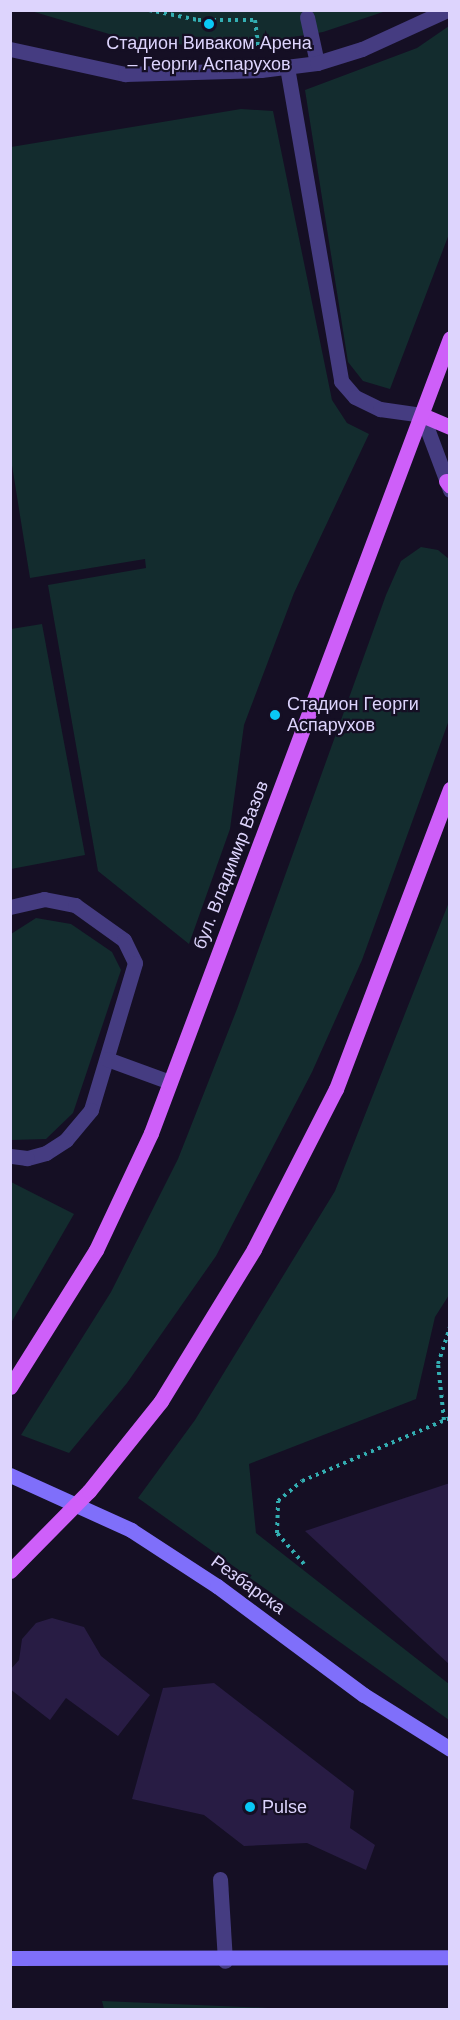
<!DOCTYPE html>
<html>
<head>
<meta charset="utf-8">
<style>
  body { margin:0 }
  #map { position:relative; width:460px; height:2020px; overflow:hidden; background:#150f24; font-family:Helvetica,sans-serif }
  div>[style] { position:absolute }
  .green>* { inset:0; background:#132c2e }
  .building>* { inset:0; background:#281c44 }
  .path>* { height:4px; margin-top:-2px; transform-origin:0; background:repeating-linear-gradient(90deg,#33aeb2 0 3px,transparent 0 7.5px) }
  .lane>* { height:15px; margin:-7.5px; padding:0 7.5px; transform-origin:7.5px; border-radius:7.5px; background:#453c81 }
  .street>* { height:15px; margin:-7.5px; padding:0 7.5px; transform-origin:7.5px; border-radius:7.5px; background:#453c81 }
  .secondary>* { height:15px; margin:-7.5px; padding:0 7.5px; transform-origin:7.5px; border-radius:7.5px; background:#7f6ffa }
  .primary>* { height:15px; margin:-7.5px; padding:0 7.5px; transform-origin:7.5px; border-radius:7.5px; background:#ce5ff9 }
  .primary-bridge>* { height:15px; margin:-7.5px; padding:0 7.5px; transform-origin:7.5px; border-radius:7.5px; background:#ce5ff9 }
  .dots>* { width:16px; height:16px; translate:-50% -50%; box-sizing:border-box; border:3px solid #150f24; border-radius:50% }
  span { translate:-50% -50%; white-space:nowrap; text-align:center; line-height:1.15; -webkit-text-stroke:4.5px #150f24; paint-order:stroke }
  .poi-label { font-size:18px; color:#ddd4fd }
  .left { translate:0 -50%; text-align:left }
  .street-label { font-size:18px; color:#ddd4fd }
  .frame { position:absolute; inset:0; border:12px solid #ddd4fd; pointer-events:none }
</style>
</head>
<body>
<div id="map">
  <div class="green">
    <div style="clip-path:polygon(31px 11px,386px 11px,323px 32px,229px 48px,133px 41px)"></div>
    <div style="clip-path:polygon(449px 26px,449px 234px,390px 389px,363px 381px,348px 362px,305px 90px,417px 48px)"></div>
    <div style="clip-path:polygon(241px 109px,273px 111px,332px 400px,347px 423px,369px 434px,294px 593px,244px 725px,230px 829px,189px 944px,98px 871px,48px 585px,146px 568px,145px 559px,30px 578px,11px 459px,11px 147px)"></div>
    <div style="clip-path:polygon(421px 547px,438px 550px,449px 559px,449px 720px,362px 960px,312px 1072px,216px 1256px,127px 1383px,69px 1453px,21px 1435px,111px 1292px,178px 1159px,237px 1009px,386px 595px,401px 561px)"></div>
    <div style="clip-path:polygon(42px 624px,85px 855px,11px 869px,11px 629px)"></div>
    <div style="clip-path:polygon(449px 902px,449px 1295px,435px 1317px,416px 1399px,249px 1464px,256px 1533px,449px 1684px,449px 1720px,138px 1498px,195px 1420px,335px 1191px)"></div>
    <div style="clip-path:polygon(36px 918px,71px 924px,112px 952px,121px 970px,73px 1113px,46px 1139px,11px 1140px,11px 934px)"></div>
    <div style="clip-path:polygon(11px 1182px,74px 1214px,11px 1323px)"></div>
    <div style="clip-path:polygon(102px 2001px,269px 2008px,270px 2009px,104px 2009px)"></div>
  </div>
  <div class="building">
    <div style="clip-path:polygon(450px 1483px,450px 1665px,305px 1531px)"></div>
    <div style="clip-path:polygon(52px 1618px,84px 1627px,101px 1656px,150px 1695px,118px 1736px,66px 1698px,50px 1720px,10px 1689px,10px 1670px,19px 1660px,22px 1639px,36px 1623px)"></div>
    <div style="clip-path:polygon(214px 1683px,354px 1791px,350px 1828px,375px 1845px,366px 1870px,307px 1843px,244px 1846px,204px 1815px,132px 1799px,163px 1688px)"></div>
  </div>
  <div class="path">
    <div style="left:149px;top:10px;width:50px;rotate:11.5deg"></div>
    <div style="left:198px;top:20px;width:57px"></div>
    <div style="left:255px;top:20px;width:26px;rotate:83deg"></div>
    <div style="left:444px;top:1420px;width:56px;rotate:-96.1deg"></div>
    <div style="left:438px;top:1364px;width:40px;rotate:-72deg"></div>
    <div style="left:304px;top:1564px;width:41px;rotate:-131.1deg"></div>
    <div style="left:277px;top:1533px;width:32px;rotate:-88deg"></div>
    <div style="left:278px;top:1501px;width:31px;rotate:-40deg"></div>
    <div style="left:302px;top:1481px;width:161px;rotate:-23.1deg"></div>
  </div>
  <div class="lane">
    <div style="left:307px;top:17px;width:47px;rotate:77.7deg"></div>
    <div style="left:10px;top:49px;width:118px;rotate:12.3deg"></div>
    <div style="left:125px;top:74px;width:136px;rotate:-1.7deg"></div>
    <div style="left:261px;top:70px;width:56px;rotate:-7.1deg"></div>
    <div style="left:317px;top:63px;width:47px;rotate:-17.3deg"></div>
    <div style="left:362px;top:49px;width:94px;rotate:-24.6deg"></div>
    <div style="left:287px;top:67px;width:319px;rotate:80.2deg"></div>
    <div style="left:341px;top:381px;width:21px;rotate:49deg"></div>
    <div style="left:355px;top:397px;width:28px;rotate:26deg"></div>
    <div style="left:380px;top:409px;width:42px;rotate:8.1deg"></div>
    <div style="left:10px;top:907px;width:35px;rotate:-13deg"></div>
    <div style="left:44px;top:899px;width:32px;rotate:11deg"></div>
    <div style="left:75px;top:905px;width:60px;rotate:35.5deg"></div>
    <div style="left:124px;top:940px;width:25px;rotate:64deg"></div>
    <div style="left:135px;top:963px;width:153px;rotate:106.7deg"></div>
    <div style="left:91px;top:1110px;width:39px;rotate:130deg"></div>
    <div style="left:66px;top:1140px;width:24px;rotate:147deg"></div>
    <div style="left:46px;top:1153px;width:20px;rotate:165deg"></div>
    <div style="left:27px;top:1158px;width:17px;rotate:-173deg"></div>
    <div style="left:107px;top:1059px;width:67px;rotate:20.1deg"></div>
    <div style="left:220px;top:1879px;width:82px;rotate:86.5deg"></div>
  </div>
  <div class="street">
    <div style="left:422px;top:415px;width:80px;rotate:69.5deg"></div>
  </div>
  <div class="secondary">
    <div style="left:10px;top:1475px;width:133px;rotate:24.4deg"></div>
    <div style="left:131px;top:1530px;width:103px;rotate:33.1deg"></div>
    <div style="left:217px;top:1586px;width:183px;rotate:36.6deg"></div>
    <div style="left:364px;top:1695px;width:102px;rotate:32.1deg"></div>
    <div style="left:10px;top:1958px;width:440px;rotate:-0.1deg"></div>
  </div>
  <div class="primary">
    <div style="left:422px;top:415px;width:30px;rotate:23deg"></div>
    <div style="left:446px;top:481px;width:6px;rotate:51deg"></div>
    <div style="left:10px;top:1387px;width:162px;rotate:-57.9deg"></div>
    <div style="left:96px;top:1250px;width:129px;rotate:-64.8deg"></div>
    <div style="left:151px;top:1133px;width:849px;rotate:-69.39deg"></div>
    <div style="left:161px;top:1401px;width:178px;rotate:-58.5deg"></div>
    <div style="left:254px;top:1249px;width:180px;rotate:-62.9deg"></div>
    <div style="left:336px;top:1089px;width:321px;rotate:-69.2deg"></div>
  </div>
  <div class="primary-bridge">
    <div style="left:10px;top:1571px;width:112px;rotate:-45.4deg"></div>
    <div style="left:89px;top:1491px;width:115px;rotate:-51.3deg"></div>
  </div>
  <div class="dots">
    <div style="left:209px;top:24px;background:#09c8f5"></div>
    <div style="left:275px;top:715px;background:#09c8f5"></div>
    <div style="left:250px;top:1807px;background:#09c8f5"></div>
  </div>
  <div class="poi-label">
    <span style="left:209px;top:54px">Стадион Виваком Арена<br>– Георги Аспарухов</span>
    <span class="left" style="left:287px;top:715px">Стадион Георги<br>Аспарухов</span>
    <span class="left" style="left:262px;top:1807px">Pulse</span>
  </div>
  <div class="street-label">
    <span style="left:231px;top:865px;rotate:-69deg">бул. Владимир Вазов</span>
    <span style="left:248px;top:1585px;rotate:36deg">Резбарска</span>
  </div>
  <div class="frame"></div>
</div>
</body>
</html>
